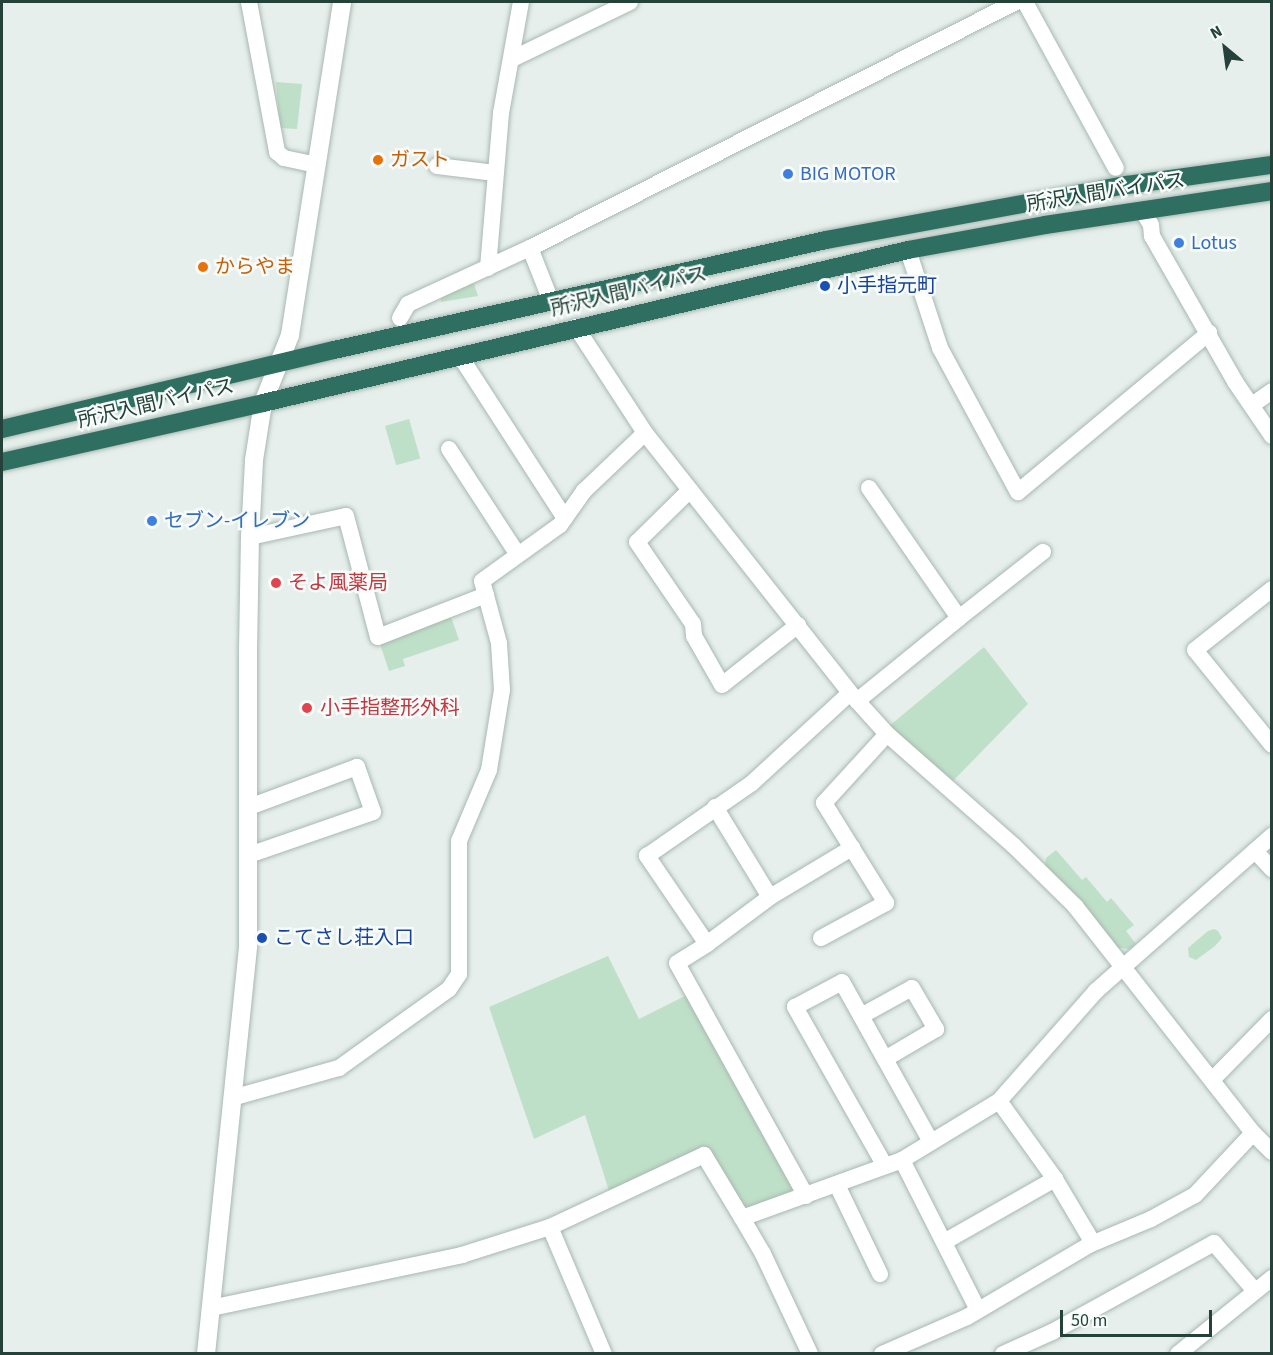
<!DOCTYPE html>
<html>
<head>
<meta charset="utf-8">
<style>
  body { margin:0 }
  #map { position:relative; width:1273px; height:1355px; overflow:hidden; background:#e6efeb; font-family:"Source Sans 3","Noto Sans JP",sans-serif }
  div>[style] { position:absolute }
  .green>* { inset:0; background:#bfe0c8; transform-origin:0 0 }
  .roads { filter:drop-shadow(0 0 2px #a8b8b2) drop-shadow(0 0 2px #a8b8b2) }
  .street>* { height:16px; margin:-8px; padding:0 8px; transform-origin:8px; border-radius:8px; background:#fff }
  .secondary>* { height:18px; margin:-9px; padding:0 9px; transform-origin:9px; border-radius:9px; background:#fff }
  .highway>* { height:18px; margin:-9px; padding:0 9px; transform-origin:9px; border-radius:9px; background:#2f6f62 }
  .dots>* { width:16px; height:16px; translate:-50% -50%; box-sizing:border-box; border:3px solid #f7fbf9; border-radius:50% }
  span { translate:-50% -50%; white-space:nowrap; text-align:center; line-height:1.15; -webkit-text-stroke:5px #f7fbf9; paint-order:stroke }
  .food-label { font-size:20px; color:#c56008 }
  .left { translate:0 -50%; text-align:left }
  .shop-label { font-size:20px; color:#366cbe }
  .street-label { font-size:20px; color:#24423a }
  .transit-label { font-size:20px; color:#164399 }
  .health-label { font-size:20px; color:#be3a42 }
  .frame { position:absolute; inset:0; border:3px solid #24423a; pointer-events:none }
  .north { position:absolute; left:1195px; top:18px; width:60px; height:60px; -webkit-text-stroke:4px #f7fbf9; paint-order:stroke; rotate:331deg; font-size:16px; font-weight:700; line-height:24px; text-align:center; color:#24423a }
  .north::after { content:''; display:block; margin:auto; width:21px; height:27px; background:#24423a; clip-path:polygon(50% 0,100% 100%,50% 72%,0 100%) }
  .scale { position:absolute; left:1060px; top:1310px; width:152px; height:27px; box-sizing:border-box; border:3px solid #24423a; border-top:0; padding-left:8px; font-size:18px; line-height:21px; white-space:nowrap; color:#24423a; -webkit-text-stroke:4px #f7fbf9; paint-order:stroke }
</style>
</head>
<body>
<div id="map">
  <div class="green">
    <div style="clip-path:polygon(276px 82px,302px 84px,297px 129px,280px 128px)"></div>
    <div style="clip-path:polygon(471px 284px,474px 284px,478px 296px,441px 302px,441px 298px)"></div>
    <div style="left:409px;top:419px;width:41px;height:25px;rotate:74deg"></div>
    <div style="clip-path:polygon(449px 611px,459px 640px,403px 659px,405px 666px,389px 671px,377px 635px)"></div>
    <div style="clip-path:polygon(984px 647px,1028px 704px,951px 783px,888px 727px)"></div>
    <div style="clip-path:polygon(1056px 850px,1082px 880px,1086px 877px,1107px 902px,1111px 898px,1134px 925px,1126px 931px,1136px 944px,1130px 949px,1118px 948px,1045px 865px,1046px 858px)"></div>
    <div style="clip-path:polygon(1214px 929px,1218px 931px,1222px 938px,1215px 946px,1196px 960px,1189px 957px,1188px 948px,1208px 931px)"></div>
    <div style="clip-path:polygon(608px 956px,639px 1019px,689px 994px,793px 1184px,791px 1194px,748px 1208px,740px 1204px,706px 1149px,610px 1194px,585px 1115px,534px 1139px,489px 1007px)"></div>
  </div>
  <div class="roads">
    <div class="street">
      <div style="left:249px;top:2px;width:153px;rotate:79.4deg"></div>
      <div style="left:277px;top:152px;width:9px;rotate:41deg"></div>
      <div style="left:284px;top:158px;width:34px;rotate:12deg"></div>
      <div style="left:1025px;top:2px;width:189px;rotate:61.3deg"></div>
      <div style="left:512px;top:59px;width:131px;rotate:-25.8deg"></div>
      <div style="left:437px;top:166px;width:59px;rotate:6.8deg"></div>
      <div style="left:1142px;top:210px;width:17px;rotate:59deg"></div>
      <div style="left:1151px;top:225px;width:11px;rotate:85deg"></div>
      <div style="left:1152px;top:236px;width:169px;rotate:60.3deg"></div>
      <div style="left:1236px;top:383px;width:64px;rotate:55.8deg"></div>
      <div style="left:530px;top:248px;width:57px;rotate:68.4deg"></div>
      <div style="left:908px;top:250px;width:103px;rotate:71.9deg"></div>
      <div style="left:940px;top:348px;width:164px;rotate:61.6deg"></div>
      <div style="left:1018px;top:492px;width:249px;rotate:-39.8deg"></div>
      <div style="left:488px;top:268px;width:156px;rotate:-85.2deg"></div>
      <div style="left:501px;top:113px;width:113px;rotate:-79.8deg"></div>
      <div style="left:400px;top:318px;width:16px;rotate:-60deg"></div>
      <div style="left:408px;top:304px;width:134px;rotate:-24.7deg"></div>
      <div style="left:530px;top:248px;width:545px;rotate:-26.85deg"></div>
      <div style="left:576px;top:327px;width:126px;rotate:56.9deg"></div>
      <div style="left:645px;top:433px;width:331px;rotate:51.7deg"></div>
      <div style="left:850px;top:693px;width:55px;rotate:47.9deg"></div>
      <div style="left:887px;top:734px;width:169px;rotate:41.4deg"></div>
      <div style="left:1014px;top:846px;width:86px;rotate:44.5deg"></div>
      <div style="left:1075px;top:906px;width:288px;rotate:51.9deg"></div>
      <div style="left:1253px;top:1133px;width:27px;rotate:45deg"></div>
      <div style="left:460px;top:356px;width:193px;rotate:57.1deg"></div>
      <div style="left:1252px;top:405px;width:24px;rotate:-35deg"></div>
      <div style="left:449px;top:449px;width:126px;rotate:56.9deg"></div>
      <div style="left:869px;top:488px;width:158px;rotate:55.3deg"></div>
      <div style="left:959px;top:618px;width:107px;rotate:-38.2deg"></div>
      <div style="left:690px;top:490px;width:74px;rotate:135.5deg"></div>
      <div style="left:637px;top:542px;width:99px;rotate:55.7deg"></div>
      <div style="left:693px;top:624px;width:12px;rotate:85deg"></div>
      <div style="left:694px;top:636px;width:56px;rotate:60.3deg"></div>
      <div style="left:722px;top:685px;width:97px;rotate:-38.3deg"></div>
      <div style="left:250px;top:537px;width:98px;rotate:-12.3deg"></div>
      <div style="left:346px;top:516px;width:125px;rotate:75.2deg"></div>
      <div style="left:378px;top:637px;width:116px;rotate:-21.3deg"></div>
      <div style="left:1272px;top:589px;width:98px;rotate:141.6deg"></div>
      <div style="left:1195px;top:650px;width:122px;rotate:51deg"></div>
      <div style="left:857px;top:701px;width:132px;rotate:-39.1deg"></div>
      <div style="left:715px;top:807px;width:105px;rotate:58.6deg"></div>
      <div style="left:1255px;top:851px;width:25px;rotate:47deg"></div>
      <div style="left:249px;top:855px;width:131px;rotate:-19.1deg"></div>
      <div style="left:373px;top:812px;width:48px;rotate:-109.6deg"></div>
      <div style="left:357px;top:767px;width:115px;rotate:159.7deg"></div>
      <div style="left:821px;top:938px;width:74px;rotate:-28.3deg"></div>
      <div style="left:886px;top:903px;width:118px;rotate:-121.8deg"></div>
      <div style="left:824px;top:803px;width:93px;rotate:-47.6deg"></div>
      <div style="left:707px;top:944px;width:79px;rotate:-36.7deg"></div>
      <div style="left:770px;top:897px;width:96px;rotate:-30.9deg"></div>
      <div style="left:861px;top:1016px;width:58px;rotate:-28.8deg"></div>
      <div style="left:912px;top:988px;width:48px;rotate:59.7deg"></div>
      <div style="left:936px;top:1029px;width:59px;rotate:149.5deg"></div>
      <div style="left:1213px;top:1079px;width:84px;rotate:-45.5deg"></div>
      <div style="left:232px;top:1098px;width:111px;rotate:-15.7deg"></div>
      <div style="left:339px;top:1068px;width:135px;rotate:-35.7deg"></div>
      <div style="left:449px;top:989px;width:18px;rotate:-56deg"></div>
      <div style="left:459px;top:974px;width:133px;rotate:-90deg"></div>
      <div style="left:459px;top:841px;width:77px;rotate:-67.1deg"></div>
      <div style="left:489px;top:770px;width:81px;rotate:-80.8deg"></div>
      <div style="left:502px;top:690px;width:47px;rotate:-93.7deg"></div>
      <div style="left:499px;top:643px;width:64px;rotate:-105.3deg"></div>
      <div style="left:482px;top:581px;width:96px;rotate:-35.7deg"></div>
      <div style="left:560px;top:525px;width:42px;rotate:-54.8deg"></div>
      <div style="left:584px;top:491px;width:84px;rotate:-43.6deg"></div>
      <div style="left:999px;top:1101px;width:96px;rotate:54.3deg"></div>
      <div style="left:1055px;top:1179px;width:74px;rotate:59.3deg"></div>
      <div style="left:902px;top:1160px;width:168px;rotate:63.1deg"></div>
      <div style="left:885px;top:1166px;width:183px;rotate:-119.5deg"></div>
      <div style="left:795px;top:1007px;width:53px;rotate:-28deg"></div>
      <div style="left:842px;top:982px;width:183px;rotate:60.9deg"></div>
      <div style="left:837px;top:1185px;width:99px;rotate:64.2deg"></div>
      <div style="left:806px;top:1196px;width:266px;rotate:-119deg"></div>
      <div style="left:677px;top:963px;width:36px;rotate:-32deg"></div>
      <div style="left:707px;top:944px;width:107px;rotate:-124.3deg"></div>
      <div style="left:647px;top:856px;width:128px;rotate:-34.8deg"></div>
      <div style="left:752px;top:783px;width:133px;rotate:-42.6deg"></div>
      <div style="left:742px;top:1218px;width:42px;rotate:59.7deg"></div>
      <div style="left:763px;top:1254px;width:110px;rotate:64.8deg"></div>
      <div style="left:550px;top:1227px;width:138px;rotate:67deg"></div>
      <div style="left:944px;top:1242px;width:128px;rotate:-29.6deg"></div>
      <div style="left:211px;top:1308px;width:257px;rotate:-11.9deg"></div>
      <div style="left:462px;top:1255px;width:92px;rotate:-17.7deg"></div>
      <div style="left:550px;top:1227px;width:170px;rotate:-25.1deg"></div>
      <div style="left:704px;top:1155px;width:74px;rotate:58.9deg"></div>
      <div style="left:742px;top:1218px;width:170px;rotate:-19.9deg"></div>
      <div style="left:902px;top:1160px;width:114px;rotate:-31.3deg"></div>
      <div style="left:999px;top:1101px;width:147px;rotate:-48.6deg"></div>
      <div style="left:1096px;top:991px;width:235px;rotate:-41.4deg"></div>
      <div style="left:882px;top:1354px;width:93px;rotate:-23.5deg"></div>
      <div style="left:967px;top:1317px;width:142px;rotate:-30.5deg"></div>
      <div style="left:1089px;top:1245px;width:67px;rotate:-22.8deg"></div>
      <div style="left:1151px;top:1219px;width:50px;rotate:-28.6deg"></div>
      <div style="left:1195px;top:1195px;width:85px;rotate:-46.9deg"></div>
      <div style="left:1003px;top:1354px;width:54px;rotate:-24.2deg"></div>
      <div style="left:1052px;top:1332px;width:185px;rotate:-28.8deg"></div>
      <div style="left:1214px;top:1243px;width:63px;rotate:49.5deg"></div>
      <div style="left:1178px;top:1354px;width:121px;rotate:-39deg"></div>
    </div>
    <div class="secondary">
      <div style="left:206px;top:1354px;width:411px;rotate:-84.1deg"></div>
      <div style="left:248px;top:945px;width:294px;rotate:-90deg"></div>
      <div style="left:248px;top:651px;width:114px;rotate:-89deg"></div>
      <div style="left:250px;top:537px;width:77px;rotate:-87deg"></div>
      <div style="left:254px;top:460px;width:58px;rotate:-81deg"></div>
      <div style="left:263px;top:403px;width:73px;rotate:-68.3deg"></div>
      <div style="left:290px;top:335px;width:337px;rotate:-81.1deg"></div>
    </div>
    <div class="highway">
      <div style="left:2px;top:429px;width:341px;rotate:-13.4deg"></div>
      <div style="left:334px;top:350px;width:504px;rotate:-12.6deg"></div>
      <div style="left:826px;top:240px;width:306px;rotate:-10.4deg"></div>
      <div style="left:1127px;top:185px;width:146px;rotate:-7.9deg"></div>
      <div style="left:2px;top:462px;width:268px;rotate:-12.7deg"></div>
      <div style="left:263px;top:403px;width:663px;rotate:-13.34deg"></div>
      <div style="left:908px;top:250px;width:139px;rotate:-10.3deg"></div>
      <div style="left:1045px;top:225px;width:230px;rotate:-8.5deg"></div>
    </div>
  </div>
  <div class="dots">
    <div style="left:378px;top:160px;background:#e8710a"></div>
    <div style="left:788px;top:174px;background:#3f7fe0"></div>
    <div style="left:1179px;top:243px;background:#3f7fe0"></div>
    <div style="left:203px;top:267px;background:#e8710a"></div>
    <div style="left:825px;top:286px;background:#1a4fb4"></div>
    <div style="left:152px;top:521px;background:#3f7fe0"></div>
    <div style="left:276px;top:583px;background:#e0444e"></div>
    <div style="left:307px;top:708px;background:#e0444e"></div>
    <div style="left:262px;top:938px;background:#1a4fb4"></div>
  </div>
  <div class="food-label">
    <span class="left" style="left:390px;top:160px">ガスト</span>
    <span class="left" style="left:215px;top:267px">からやま</span>
  </div>
  <div class="shop-label">
    <span class="left" style="left:800px;top:174px">BIG MOTOR</span>
    <span class="left" style="left:1191px;top:243px">Lotus</span>
    <span class="left" style="left:164px;top:521px">セブン-イレブン</span>
  </div>
  <div class="street-label">
    <span style="left:1106px;top:193px;rotate:-9deg">所沢入間バイパス</span>
    <span style="left:629px;top:292px;rotate:-13deg">所沢入間バイパス</span>
    <span style="left:156px;top:404px;rotate:-13deg">所沢入間バイパス</span>
  </div>
  <div class="transit-label">
    <span class="left" style="left:837px;top:286px">小手指元町</span>
    <span class="left" style="left:274px;top:938px">こてさし荘入口</span>
  </div>
  <div class="health-label">
    <span class="left" style="left:288px;top:583px">そよ風薬局</span>
    <span class="left" style="left:320px;top:708px">小手指整形外科</span>
  </div>
  <div class="frame"></div>
  <div class="north">N</div>
  <div class="scale">50 m</div>
</div>
</body>
</html>
